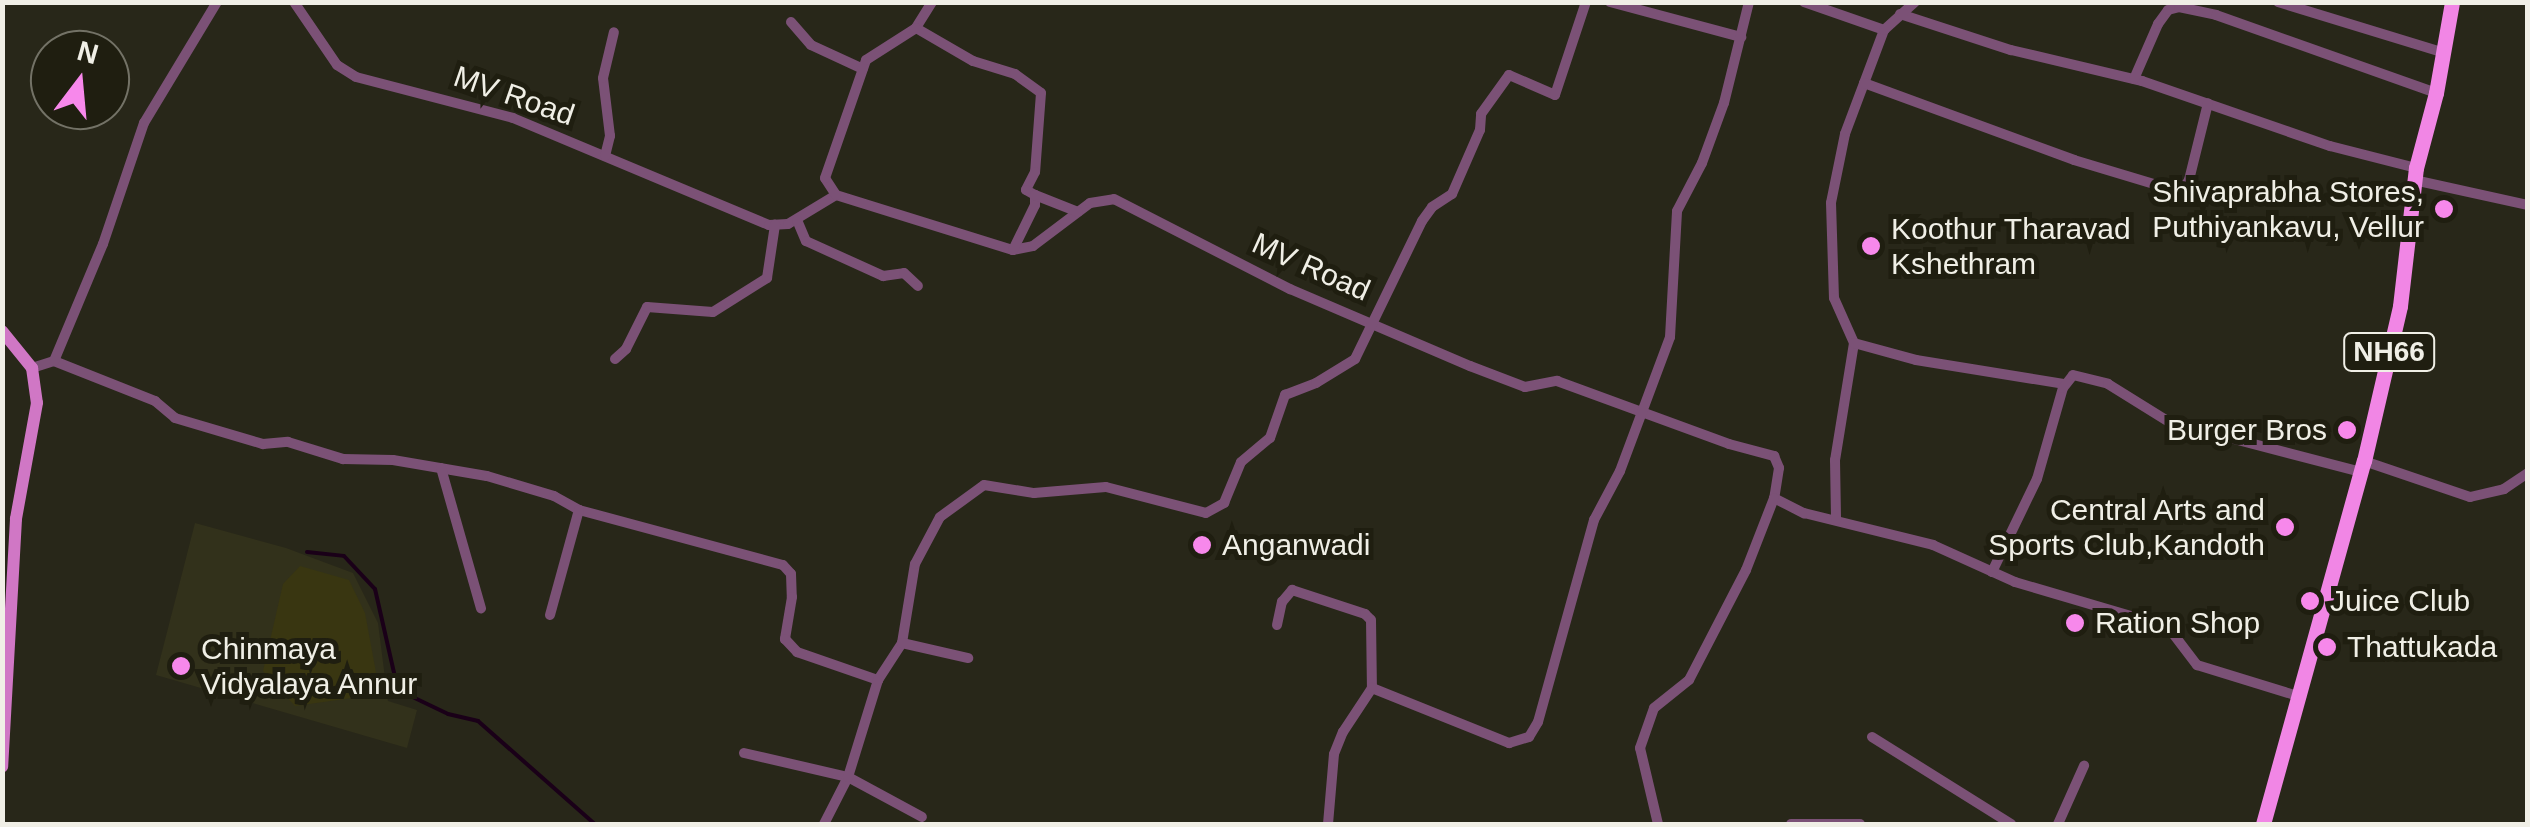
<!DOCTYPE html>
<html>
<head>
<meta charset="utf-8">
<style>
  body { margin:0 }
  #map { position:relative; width:2530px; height:827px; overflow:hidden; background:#282719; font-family:Helvetica,sans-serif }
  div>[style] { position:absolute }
  .built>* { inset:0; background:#32311b }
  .green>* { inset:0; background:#393611 }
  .stream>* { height:4px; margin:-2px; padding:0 2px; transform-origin:2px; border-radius:2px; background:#1a0018 }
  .minor>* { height:10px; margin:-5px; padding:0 5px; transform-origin:5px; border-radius:5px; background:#7b5176 }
  .major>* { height:12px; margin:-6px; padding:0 6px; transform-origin:6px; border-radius:6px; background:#d077c5 }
  .highway>* { height:15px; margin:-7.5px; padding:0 7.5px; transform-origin:7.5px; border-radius:7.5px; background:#f186e5 }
  .dots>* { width:28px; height:28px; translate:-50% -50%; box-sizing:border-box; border:5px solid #1f1e10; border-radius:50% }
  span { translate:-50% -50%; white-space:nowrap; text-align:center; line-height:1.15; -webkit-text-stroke:10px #1f1e10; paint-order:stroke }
  .shield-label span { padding:2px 8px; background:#1f1e10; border:2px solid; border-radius:8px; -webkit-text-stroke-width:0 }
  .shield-label { font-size:28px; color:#f0efe6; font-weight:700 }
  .street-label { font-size:30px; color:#f0efe6 }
  .poi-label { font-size:30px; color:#f0efe6 }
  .right { translate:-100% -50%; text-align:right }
  .left { translate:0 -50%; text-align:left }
  .frame { position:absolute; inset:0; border:5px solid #f0efe6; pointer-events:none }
  .north { position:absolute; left:30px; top:30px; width:100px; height:100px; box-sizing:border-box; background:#1f1e10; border:2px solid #737266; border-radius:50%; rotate:16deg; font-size:28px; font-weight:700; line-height:40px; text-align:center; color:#f0efe6 }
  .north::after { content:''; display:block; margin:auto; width:35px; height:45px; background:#f788eb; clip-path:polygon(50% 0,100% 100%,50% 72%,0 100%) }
</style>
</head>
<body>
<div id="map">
  <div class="built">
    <div style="clip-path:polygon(195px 523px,286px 548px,353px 573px,378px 623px,388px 701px,417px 710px,407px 748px,156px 675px)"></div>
  </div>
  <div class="green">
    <div style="clip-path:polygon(300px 566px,349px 580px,365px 613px,380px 694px,295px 706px,263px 671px,283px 584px)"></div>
  </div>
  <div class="stream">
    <div style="left:307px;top:552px;width:37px;rotate:6deg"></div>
    <div style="left:344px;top:556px;width:45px;rotate:46.8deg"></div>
    <div style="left:375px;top:589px;width:104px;rotate:77.2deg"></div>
    <div style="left:398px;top:690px;width:55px;rotate:25.6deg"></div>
    <div style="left:448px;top:714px;width:31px;rotate:13deg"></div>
    <div style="left:478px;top:721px;width:156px;rotate:41.4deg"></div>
  </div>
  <div class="minor">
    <div style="left:294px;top:2px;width:76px;rotate:55.7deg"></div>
    <div style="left:337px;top:65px;width:22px;rotate:32deg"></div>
    <div style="left:356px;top:77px;width:162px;rotate:14.6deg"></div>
    <div style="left:513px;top:118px;width:277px;rotate:22.7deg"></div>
    <div style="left:769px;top:225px;width:19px;rotate:-3deg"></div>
    <div style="left:788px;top:224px;width:56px;rotate:-31.1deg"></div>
    <div style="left:836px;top:195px;width:185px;rotate:17.3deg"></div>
    <div style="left:1013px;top:250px;width:20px;rotate:-11deg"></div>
    <div style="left:1033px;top:246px;width:71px;rotate:-37deg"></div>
    <div style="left:1090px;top:203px;width:24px;rotate:-9deg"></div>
    <div style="left:1114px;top:199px;width:198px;rotate:27.1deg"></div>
    <div style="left:1290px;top:289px;width:196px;rotate:23.2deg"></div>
    <div style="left:1470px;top:366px;width:59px;rotate:20.9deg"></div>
    <div style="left:1525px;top:387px;width:33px;rotate:-11deg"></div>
    <div style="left:1557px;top:381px;width:183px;rotate:20.1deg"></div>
    <div style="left:1729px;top:444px;width:47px;rotate:14.9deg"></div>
    <div style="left:1774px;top:456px;width:13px;rotate:67deg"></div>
    <div style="left:1779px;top:468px;width:30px;rotate:99deg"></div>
    <div style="left:1774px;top:498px;width:34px;rotate:27deg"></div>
    <div style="left:1804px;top:513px;width:133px;rotate:13.9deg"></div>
    <div style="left:1933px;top:545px;width:90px;rotate:24.3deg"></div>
    <div style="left:2015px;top:582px;width:159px;rotate:16.4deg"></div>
    <div style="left:2168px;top:627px;width:48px;rotate:52.7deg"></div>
    <div style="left:2197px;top:665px;width:109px;rotate:17.1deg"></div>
    <div style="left:932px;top:2px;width:31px;rotate:122deg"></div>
    <div style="left:916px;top:28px;width:66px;rotate:30.1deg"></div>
    <div style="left:973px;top:61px;width:44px;rotate:17.2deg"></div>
    <div style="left:1015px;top:74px;width:32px;rotate:36deg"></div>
    <div style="left:1041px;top:93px;width:79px;rotate:94.3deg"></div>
    <div style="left:1035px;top:172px;width:20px;rotate:117deg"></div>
    <div style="left:1026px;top:190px;width:10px;rotate:29deg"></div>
    <div style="left:1035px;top:195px;width:10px;rotate:90deg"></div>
    <div style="left:1035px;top:205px;width:50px;rotate:116.1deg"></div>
    <div style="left:1610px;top:2px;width:136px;rotate:15deg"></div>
    <div style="left:1804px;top:2px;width:85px;rotate:19.3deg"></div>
    <div style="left:1884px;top:30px;width:111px;rotate:110.6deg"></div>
    <div style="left:1845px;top:134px;width:70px;rotate:101.5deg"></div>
    <div style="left:1831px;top:203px;width:95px;rotate:88.2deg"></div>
    <div style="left:1834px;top:298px;width:49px;rotate:66deg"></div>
    <div style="left:1854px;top:343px;width:119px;rotate:99.2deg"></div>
    <div style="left:1835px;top:460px;width:60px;rotate:89deg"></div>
    <div style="left:2278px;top:2px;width:171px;rotate:17deg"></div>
    <div style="left:1900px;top:14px;width:117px;rotate:18deg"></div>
    <div style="left:2011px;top:50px;width:135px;rotate:13.3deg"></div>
    <div style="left:2142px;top:81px;width:199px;rotate:19.1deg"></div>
    <div style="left:2330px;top:146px;width:89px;rotate:14.3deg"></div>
    <div style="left:791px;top:22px;width:30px;rotate:49deg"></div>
    <div style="left:811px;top:45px;width:57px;rotate:24.8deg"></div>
    <div style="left:1884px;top:30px;width:42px;rotate:-42.1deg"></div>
    <div style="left:2134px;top:79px;width:60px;rotate:-66.4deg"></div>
    <div style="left:2158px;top:24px;width:17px;rotate:-54deg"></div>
    <div style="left:2168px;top:10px;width:11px;rotate:-15deg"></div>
    <div style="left:2179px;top:7px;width:38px;rotate:12deg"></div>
    <div style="left:2216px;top:15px;width:233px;rotate:19.5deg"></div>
    <div style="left:1864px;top:83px;width:224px;rotate:20.1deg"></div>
    <div style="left:2074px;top:160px;width:112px;rotate:16.7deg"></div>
    <div style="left:2181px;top:192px;width:14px;rotate:-56deg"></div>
    <div style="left:2189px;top:180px;width:79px;rotate:-76.1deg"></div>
    <div style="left:605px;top:156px;width:21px;rotate:-76deg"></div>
    <div style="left:610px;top:136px;width:58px;rotate:-96.9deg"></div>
    <div style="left:603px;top:78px;width:47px;rotate:-76.6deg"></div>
    <div style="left:2414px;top:180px;width:117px;rotate:12.4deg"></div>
    <div style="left:836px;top:195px;width:20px;rotate:-123deg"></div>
    <div style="left:825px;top:178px;width:125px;rotate:-70.8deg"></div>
    <div style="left:866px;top:60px;width:59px;rotate:-32.6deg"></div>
    <div style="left:1035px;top:195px;width:46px;rotate:21.6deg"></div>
    <div style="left:797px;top:220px;width:23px;rotate:67deg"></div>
    <div style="left:806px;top:241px;width:85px;rotate:24.4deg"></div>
    <div style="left:883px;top:276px;width:21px;rotate:-8deg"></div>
    <div style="left:904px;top:273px;width:19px;rotate:43deg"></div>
    <div style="left:1854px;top:343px;width:64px;rotate:15.3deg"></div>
    <div style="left:1916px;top:360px;width:151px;rotate:9.2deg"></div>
    <div style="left:615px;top:359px;width:15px;rotate:-42deg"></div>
    <div style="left:626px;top:349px;width:47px;rotate:-63.4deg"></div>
    <div style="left:647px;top:307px;width:66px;rotate:4.3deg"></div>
    <div style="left:713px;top:312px;width:64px;rotate:-32.2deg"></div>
    <div style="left:767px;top:278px;width:54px;rotate:-81.4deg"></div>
    <div style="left:54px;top:361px;width:109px;rotate:21.6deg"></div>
    <div style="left:155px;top:401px;width:26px;rotate:40deg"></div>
    <div style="left:175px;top:418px;width:92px;rotate:16.5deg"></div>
    <div style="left:263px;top:444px;width:25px;rotate:-5deg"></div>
    <div style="left:288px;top:442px;width:58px;rotate:17.2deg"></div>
    <div style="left:343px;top:459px;width:50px;rotate:1.1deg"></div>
    <div style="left:393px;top:460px;width:95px;rotate:9.7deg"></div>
    <div style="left:487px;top:476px;width:70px;rotate:16.6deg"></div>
    <div style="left:554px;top:496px;width:29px;rotate:29deg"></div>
    <div style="left:579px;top:510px;width:211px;rotate:15.1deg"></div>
    <div style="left:783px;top:565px;width:12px;rotate:48deg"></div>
    <div style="left:791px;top:574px;width:23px;rotate:88deg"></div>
    <div style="left:792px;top:597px;width:43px;rotate:99.5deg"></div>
    <div style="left:785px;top:639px;width:18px;rotate:47deg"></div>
    <div style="left:797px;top:652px;width:86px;rotate:19.1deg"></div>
    <div style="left:878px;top:680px;width:44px;rotate:-57deg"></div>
    <div style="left:902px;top:643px;width:80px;rotate:-80.7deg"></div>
    <div style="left:915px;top:564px;width:53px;rotate:-62deg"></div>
    <div style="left:940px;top:517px;width:54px;rotate:-36deg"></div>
    <div style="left:984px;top:485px;width:51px;rotate:9.1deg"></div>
    <div style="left:1034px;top:493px;width:72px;rotate:-4.8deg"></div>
    <div style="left:1106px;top:487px;width:103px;rotate:14.6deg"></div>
    <div style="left:1206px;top:513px;width:21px;rotate:-29deg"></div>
    <div style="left:1224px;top:503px;width:44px;rotate:-67.5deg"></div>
    <div style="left:1241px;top:462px;width:38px;rotate:-40deg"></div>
    <div style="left:1270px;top:438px;width:46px;rotate:-70.8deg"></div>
    <div style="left:1285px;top:395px;width:33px;rotate:-21deg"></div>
    <div style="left:1316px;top:383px;width:46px;rotate:-31.6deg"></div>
    <div style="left:1355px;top:359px;width:153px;rotate:-64.1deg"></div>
    <div style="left:1422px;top:221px;width:17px;rotate:-54deg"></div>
    <div style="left:1432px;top:207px;width:24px;rotate:-33deg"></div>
    <div style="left:1452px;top:194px;width:70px;rotate:-66.4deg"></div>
    <div style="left:1480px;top:130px;width:16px;rotate:-86deg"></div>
    <div style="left:1481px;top:114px;width:48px;rotate:-54.3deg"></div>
    <div style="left:1509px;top:75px;width:50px;rotate:23.5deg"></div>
    <div style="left:1555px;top:95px;width:98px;rotate:-71.6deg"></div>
    <div style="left:32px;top:368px;width:23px;rotate:-18deg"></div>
    <div style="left:54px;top:361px;width:127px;rotate:-67.3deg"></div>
    <div style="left:103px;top:244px;width:128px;rotate:-71.3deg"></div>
    <div style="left:144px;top:123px;width:141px;rotate:-58.9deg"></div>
    <div style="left:2364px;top:461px;width:112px;rotate:18.8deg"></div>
    <div style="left:2470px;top:497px;width:35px;rotate:-13deg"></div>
    <div style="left:2504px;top:489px;width:29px;rotate:-34deg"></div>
    <div style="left:441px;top:468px;width:146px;rotate:74.1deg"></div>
    <div style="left:1992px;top:572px;width:103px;rotate:-64.2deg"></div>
    <div style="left:2037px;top:479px;width:95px;rotate:-74.1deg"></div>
    <div style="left:2063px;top:388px;width:16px;rotate:-52deg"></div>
    <div style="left:2073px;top:375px;width:36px;rotate:14deg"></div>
    <div style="left:2108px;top:384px;width:72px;rotate:31.9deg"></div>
    <div style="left:2169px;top:422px;width:198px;rotate:14.6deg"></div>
    <div style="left:550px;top:615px;width:109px;rotate:-74.6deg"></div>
    <div style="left:1277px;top:625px;width:24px;rotate:-78deg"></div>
    <div style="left:1282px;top:602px;width:16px;rotate:-50deg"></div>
    <div style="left:1292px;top:590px;width:77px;rotate:18.2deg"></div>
    <div style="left:1365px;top:614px;width:8px;rotate:45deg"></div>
    <div style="left:1371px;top:620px;width:68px;rotate:89.2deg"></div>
    <div style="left:902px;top:643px;width:68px;rotate:12.8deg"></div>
    <div style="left:1872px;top:737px;width:164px;rotate:32deg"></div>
    <div style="left:744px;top:753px;width:107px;rotate:13deg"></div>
    <div style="left:848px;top:777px;width:84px;rotate:28.4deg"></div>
    <div style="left:824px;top:824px;width:53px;rotate:-62.9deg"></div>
    <div style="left:848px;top:777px;width:102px;rotate:-72.8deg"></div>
    <div style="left:1328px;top:824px;width:70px;rotate:-85.1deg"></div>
    <div style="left:1334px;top:754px;width:24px;rotate:-68deg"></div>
    <div style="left:1343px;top:732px;width:53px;rotate:-56.6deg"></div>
    <div style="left:1372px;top:688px;width:148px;rotate:21.9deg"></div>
    <div style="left:1509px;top:743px;width:21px;rotate:-17deg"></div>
    <div style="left:1529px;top:737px;width:17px;rotate:-59deg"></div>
    <div style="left:1538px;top:722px;width:210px;rotate:-74.5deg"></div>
    <div style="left:1594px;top:520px;width:55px;rotate:-62deg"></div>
    <div style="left:1620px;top:471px;width:143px;rotate:-69.5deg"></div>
    <div style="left:1670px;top:337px;width:126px;rotate:-86.8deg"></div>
    <div style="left:1677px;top:211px;width:54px;rotate:-62.5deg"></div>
    <div style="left:1702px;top:163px;width:64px;rotate:-69.9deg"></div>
    <div style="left:1724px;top:103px;width:104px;rotate:-76.1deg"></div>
    <div style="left:1658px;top:824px;width:78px;rotate:-103.3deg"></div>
    <div style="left:1640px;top:748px;width:42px;rotate:-70.7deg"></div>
    <div style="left:1654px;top:708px;width:45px;rotate:-38.7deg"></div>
    <div style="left:1689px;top:680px;width:124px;rotate:-62.6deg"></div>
    <div style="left:1746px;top:570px;width:77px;rotate:-68.7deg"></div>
    <div style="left:1791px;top:824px;width:69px"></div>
    <div style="left:2058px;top:824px;width:64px;rotate:-65.9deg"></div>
  </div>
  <div class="major">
    <div style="left:2px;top:331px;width:48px;rotate:51deg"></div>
    <div style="left:32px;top:368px;width:35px;rotate:82deg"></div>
    <div style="left:37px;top:403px;width:118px;rotate:100.3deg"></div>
    <div style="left:16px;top:519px;width:248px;rotate:93.2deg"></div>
  </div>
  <div class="highway">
    <div style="left:2263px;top:824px;width:377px;rotate:-74.5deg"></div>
    <div style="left:2364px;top:461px;width:159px;rotate:-76.9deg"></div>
    <div style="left:2400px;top:306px;width:139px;rotate:-83.4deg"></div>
    <div style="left:2416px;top:168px;width:78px;rotate:-75.1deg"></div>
    <div style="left:2436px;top:93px;width:92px;rotate:-80deg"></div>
  </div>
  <div class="dots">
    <div style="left:2444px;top:209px;background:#f788eb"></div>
    <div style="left:1871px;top:246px;background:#f788eb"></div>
    <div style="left:2347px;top:430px;background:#f788eb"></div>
    <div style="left:2285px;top:527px;background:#f788eb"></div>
    <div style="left:1202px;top:545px;background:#f788eb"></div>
    <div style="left:2310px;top:601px;background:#f788eb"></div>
    <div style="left:2075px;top:623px;background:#f788eb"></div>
    <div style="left:2327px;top:647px;background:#f788eb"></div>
    <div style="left:181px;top:666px;background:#f788eb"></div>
  </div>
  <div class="shield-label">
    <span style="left:2389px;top:352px">NH66</span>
  </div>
  <div class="street-label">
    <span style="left:514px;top:96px;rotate:19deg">MV Road</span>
    <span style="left:1311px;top:267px;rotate:24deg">MV Road</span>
  </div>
  <div class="poi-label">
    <span class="right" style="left:2424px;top:209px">Shivaprabha Stores,<br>Puthiyankavu, Vellur</span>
    <span class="left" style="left:1891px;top:246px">Koothur Tharavad<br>Kshethram</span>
    <span class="right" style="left:2327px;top:430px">Burger Bros</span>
    <span class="right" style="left:2265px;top:527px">Central Arts and<br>Sports Club,Kandoth</span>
    <span class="left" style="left:1222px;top:545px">Anganwadi</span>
    <span class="left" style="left:2330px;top:601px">Juice Club</span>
    <span class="left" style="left:2095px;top:623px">Ration Shop</span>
    <span class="left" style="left:2347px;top:647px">Thattukada</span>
    <span class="left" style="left:201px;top:666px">Chinmaya<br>Vidyalaya Annur</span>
  </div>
  <div class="frame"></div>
  <div class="north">N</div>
</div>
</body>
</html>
